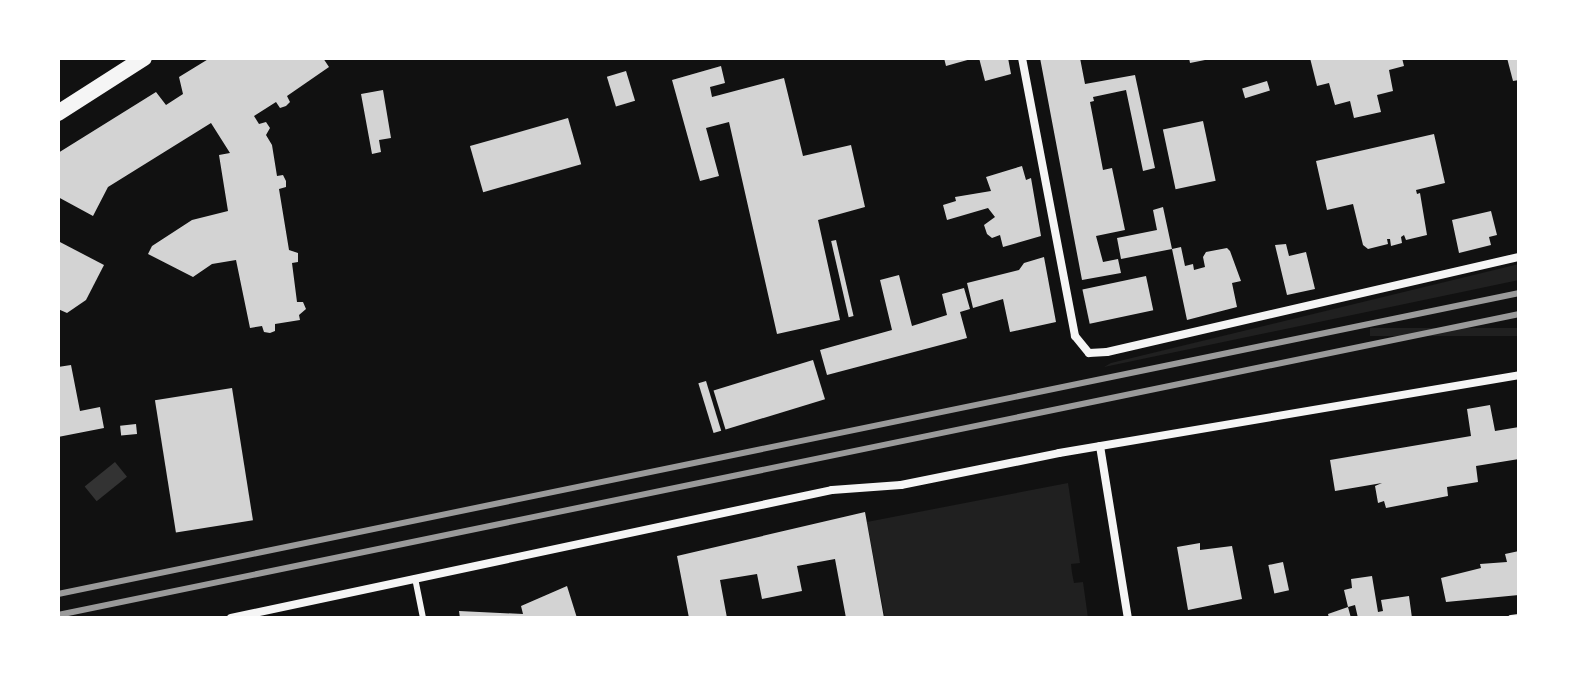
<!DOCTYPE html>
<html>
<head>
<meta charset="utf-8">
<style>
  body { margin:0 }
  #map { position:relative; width:1577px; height:676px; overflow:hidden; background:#111; font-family:"Source Sans 3",sans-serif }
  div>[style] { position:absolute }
  .green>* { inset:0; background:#202020; transform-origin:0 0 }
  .water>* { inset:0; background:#333; transform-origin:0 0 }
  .building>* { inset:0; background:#d3d3d3; transform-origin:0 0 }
  .service>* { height:6px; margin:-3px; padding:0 3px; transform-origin:3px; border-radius:3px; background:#f5f5f5 }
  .minor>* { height:8px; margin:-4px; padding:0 4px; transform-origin:4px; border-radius:4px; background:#f5f5f5 }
  .secondary>* { height:16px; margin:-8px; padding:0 8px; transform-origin:8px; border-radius:8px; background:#f5f5f5 }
  .rail>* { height:6px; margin:-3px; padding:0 3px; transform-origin:3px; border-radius:3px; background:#9a9a9a }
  span { translate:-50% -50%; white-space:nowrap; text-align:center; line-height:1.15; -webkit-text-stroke:6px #fff; paint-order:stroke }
  .frame { position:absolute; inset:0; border:60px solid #fff; pointer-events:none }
</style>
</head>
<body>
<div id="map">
  <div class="green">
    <div style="clip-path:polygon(1519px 264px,1519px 280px,1104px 367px,1111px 363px)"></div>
    <div style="left:1519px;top:328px;width:8px;height:149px;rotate:90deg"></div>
    <div style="clip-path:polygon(1068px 483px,1080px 563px,1071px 564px,1072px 573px,1074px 583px,1083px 582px,1088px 618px,885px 618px,867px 522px)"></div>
  </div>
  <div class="water">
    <div style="left:115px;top:462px;width:19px;height:39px;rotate:51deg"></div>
  </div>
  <div class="building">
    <div style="clip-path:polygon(210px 58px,323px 58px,329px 67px,287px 96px,290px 102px,286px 106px,280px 108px,276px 102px,254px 116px,259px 124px,266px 122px,270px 128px,266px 135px,272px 145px,277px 176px,283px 175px,286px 181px,286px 187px,279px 189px,289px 250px,298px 253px,298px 262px,292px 263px,297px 302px,303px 302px,306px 309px,299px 315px,300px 320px,275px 324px,275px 331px,270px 333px,264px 332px,262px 326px,250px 328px,236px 260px,212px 264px,193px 277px,148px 254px,152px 246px,192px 220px,228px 211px,219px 155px,230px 153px,211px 123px,108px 187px,93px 216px,58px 197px,58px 153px,156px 92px,166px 105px,183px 94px,179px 77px)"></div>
    <div style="clip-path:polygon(944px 58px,971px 58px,971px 59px,946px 66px)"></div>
    <div style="clip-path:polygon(979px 58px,1008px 58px,1011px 74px,985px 81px)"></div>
    <div style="clip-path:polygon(1040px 58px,1080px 58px,1085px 84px,1135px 75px,1155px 168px,1143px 171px,1126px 90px,1093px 97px,1094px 101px,1090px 102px,1103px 170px,1112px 168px,1125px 230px,1096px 236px,1103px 262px,1118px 259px,1121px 273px,1082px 280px)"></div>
    <div style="clip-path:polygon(1189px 58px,1209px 58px,1210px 59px,1190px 63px)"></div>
    <div style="clip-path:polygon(1310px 58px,1402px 58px,1404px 66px,1389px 70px,1393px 91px,1377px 95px,1381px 112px,1354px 118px,1350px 101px,1335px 105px,1329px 83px,1317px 86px)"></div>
    <div style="clip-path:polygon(1507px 58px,1519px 58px,1519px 80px,1513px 81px)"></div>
    <div style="clip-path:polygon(721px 66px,725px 83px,710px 87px,712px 97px,784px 78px,803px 156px,851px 145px,865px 207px,818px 220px,840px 320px,777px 334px,729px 122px,706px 128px,719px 176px,700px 181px,672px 80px)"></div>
    <div style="left:626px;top:71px;width:31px;height:20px;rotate:73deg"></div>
    <div style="left:1267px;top:81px;width:10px;height:26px;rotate:73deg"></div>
    <div style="clip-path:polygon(383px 90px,391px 138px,379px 140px,381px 152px,372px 154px,361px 94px)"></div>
    <div style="left:568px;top:118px;width:48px;height:102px;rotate:74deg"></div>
    <div style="left:1203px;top:121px;width:61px;height:41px;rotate:78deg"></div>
    <div style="clip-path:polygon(1434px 134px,1445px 183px,1416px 190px,1417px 194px,1420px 193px,1427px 235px,1406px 240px,1404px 235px,1401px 237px,1402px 243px,1391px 246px,1390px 239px,1387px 239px,1388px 244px,1368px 249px,1363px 245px,1353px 204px,1327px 210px,1316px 161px)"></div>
    <div style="clip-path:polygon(1022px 166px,1026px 180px,1031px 178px,1041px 236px,1003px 247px,1000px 235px,992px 238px,987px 234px,984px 225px,995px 217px,988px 208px,947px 220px,943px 205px,956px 201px,955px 197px,991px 191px,986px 177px)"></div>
    <div style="clip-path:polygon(1163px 207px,1172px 249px,1121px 259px,1117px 238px,1157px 230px,1153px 210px)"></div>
    <div style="clip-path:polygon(1491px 211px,1497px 235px,1489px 237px,1491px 245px,1459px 253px,1452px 220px)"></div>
    <div style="left:836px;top:240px;width:78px;height:5px;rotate:77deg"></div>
    <div style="clip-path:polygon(58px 241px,104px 265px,86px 300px,67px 313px,58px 309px)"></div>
    <div style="clip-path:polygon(1286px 244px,1289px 256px,1306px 252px,1315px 289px,1287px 295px,1275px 245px)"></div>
    <div style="clip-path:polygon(1181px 247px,1185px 266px,1193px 264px,1194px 270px,1205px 267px,1203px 257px,1206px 252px,1227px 248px,1230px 251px,1241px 281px,1232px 283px,1237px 307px,1187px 320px,1172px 249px)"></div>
    <div style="clip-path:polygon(1044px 257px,1056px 322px,1010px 332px,1003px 299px,973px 308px,967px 283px,1019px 270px,1024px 263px)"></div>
    <div style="clip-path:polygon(899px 275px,912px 326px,947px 315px,942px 294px,964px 288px,970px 309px,960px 312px,967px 338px,827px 375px,820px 350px,892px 330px,880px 280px)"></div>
    <div style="left:1146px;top:276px;width:35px;height:65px;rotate:78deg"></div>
    <div style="left:813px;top:360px;width:41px;height:104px;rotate:73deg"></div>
    <div style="clip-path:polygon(71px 365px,80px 411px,100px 407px,104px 428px,58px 437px,58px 367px)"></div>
    <div style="left:706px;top:381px;width:52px;height:8px;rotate:73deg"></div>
    <div style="left:232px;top:388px;width:134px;height:78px;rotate:81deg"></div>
    <div style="clip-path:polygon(1490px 405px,1495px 431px,1519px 427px,1519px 459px,1476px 466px,1478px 482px,1447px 487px,1448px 496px,1386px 508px,1384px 501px,1378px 503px,1375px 486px,1382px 483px,1335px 491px,1330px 460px,1471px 436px,1467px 409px)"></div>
    <div style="left:136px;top:424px;width:10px;height:16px;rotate:84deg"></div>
    <div style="clip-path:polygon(865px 512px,884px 618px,846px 618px,835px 559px,797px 566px,802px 591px,762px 599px,757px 574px,720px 580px,727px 618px,689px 618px,677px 556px)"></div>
    <div style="clip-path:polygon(1200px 543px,1200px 550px,1232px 546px,1242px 599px,1188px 610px,1177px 547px)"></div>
    <div style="clip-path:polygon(1519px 551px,1519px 595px,1446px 602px,1441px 578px,1481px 568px,1480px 564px,1507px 562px,1505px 554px)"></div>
    <div style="left:1283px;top:562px;width:29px;height:15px;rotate:78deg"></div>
    <div style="clip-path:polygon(1372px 576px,1378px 612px,1383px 611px,1381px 600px,1409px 596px,1412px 618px,1358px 618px,1355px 605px,1348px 607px,1351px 618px,1329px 618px,1328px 614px,1348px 607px,1344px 590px,1352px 588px,1351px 579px)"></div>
    <div style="clip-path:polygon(567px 586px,577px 618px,460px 618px,459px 611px,523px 614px,521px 606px)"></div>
  </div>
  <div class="service">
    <div style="left:415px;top:578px;width:41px;rotate:78.7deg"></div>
    <div style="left:1511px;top:618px;width:8px;rotate:-7deg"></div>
  </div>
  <div class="minor">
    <div style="left:1022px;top:58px;width:283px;rotate:79.2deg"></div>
    <div style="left:1075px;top:336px;width:22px;rotate:51deg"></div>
    <div style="left:1089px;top:353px;width:18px;rotate:-3deg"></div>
    <div style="left:1107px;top:352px;width:423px;rotate:-13deg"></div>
    <div style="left:1100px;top:446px;width:174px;rotate:80.8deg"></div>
    <div style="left:231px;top:618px;width:614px;rotate:-12.02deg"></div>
    <div style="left:832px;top:490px;width:69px;rotate:-4.1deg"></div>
    <div style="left:901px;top:485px;width:161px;rotate:-11.4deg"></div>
    <div style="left:1059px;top:453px;width:467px;rotate:-9.6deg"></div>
  </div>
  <div class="secondary">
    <div style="left:58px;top:113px;width:102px;rotate:-32.6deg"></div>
  </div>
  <div class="rail">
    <div style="left:58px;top:594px;width:1492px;rotate:-11.64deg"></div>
    <div style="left:58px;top:615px;width:1492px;rotate:-11.64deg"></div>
  </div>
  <div class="frame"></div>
</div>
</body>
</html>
